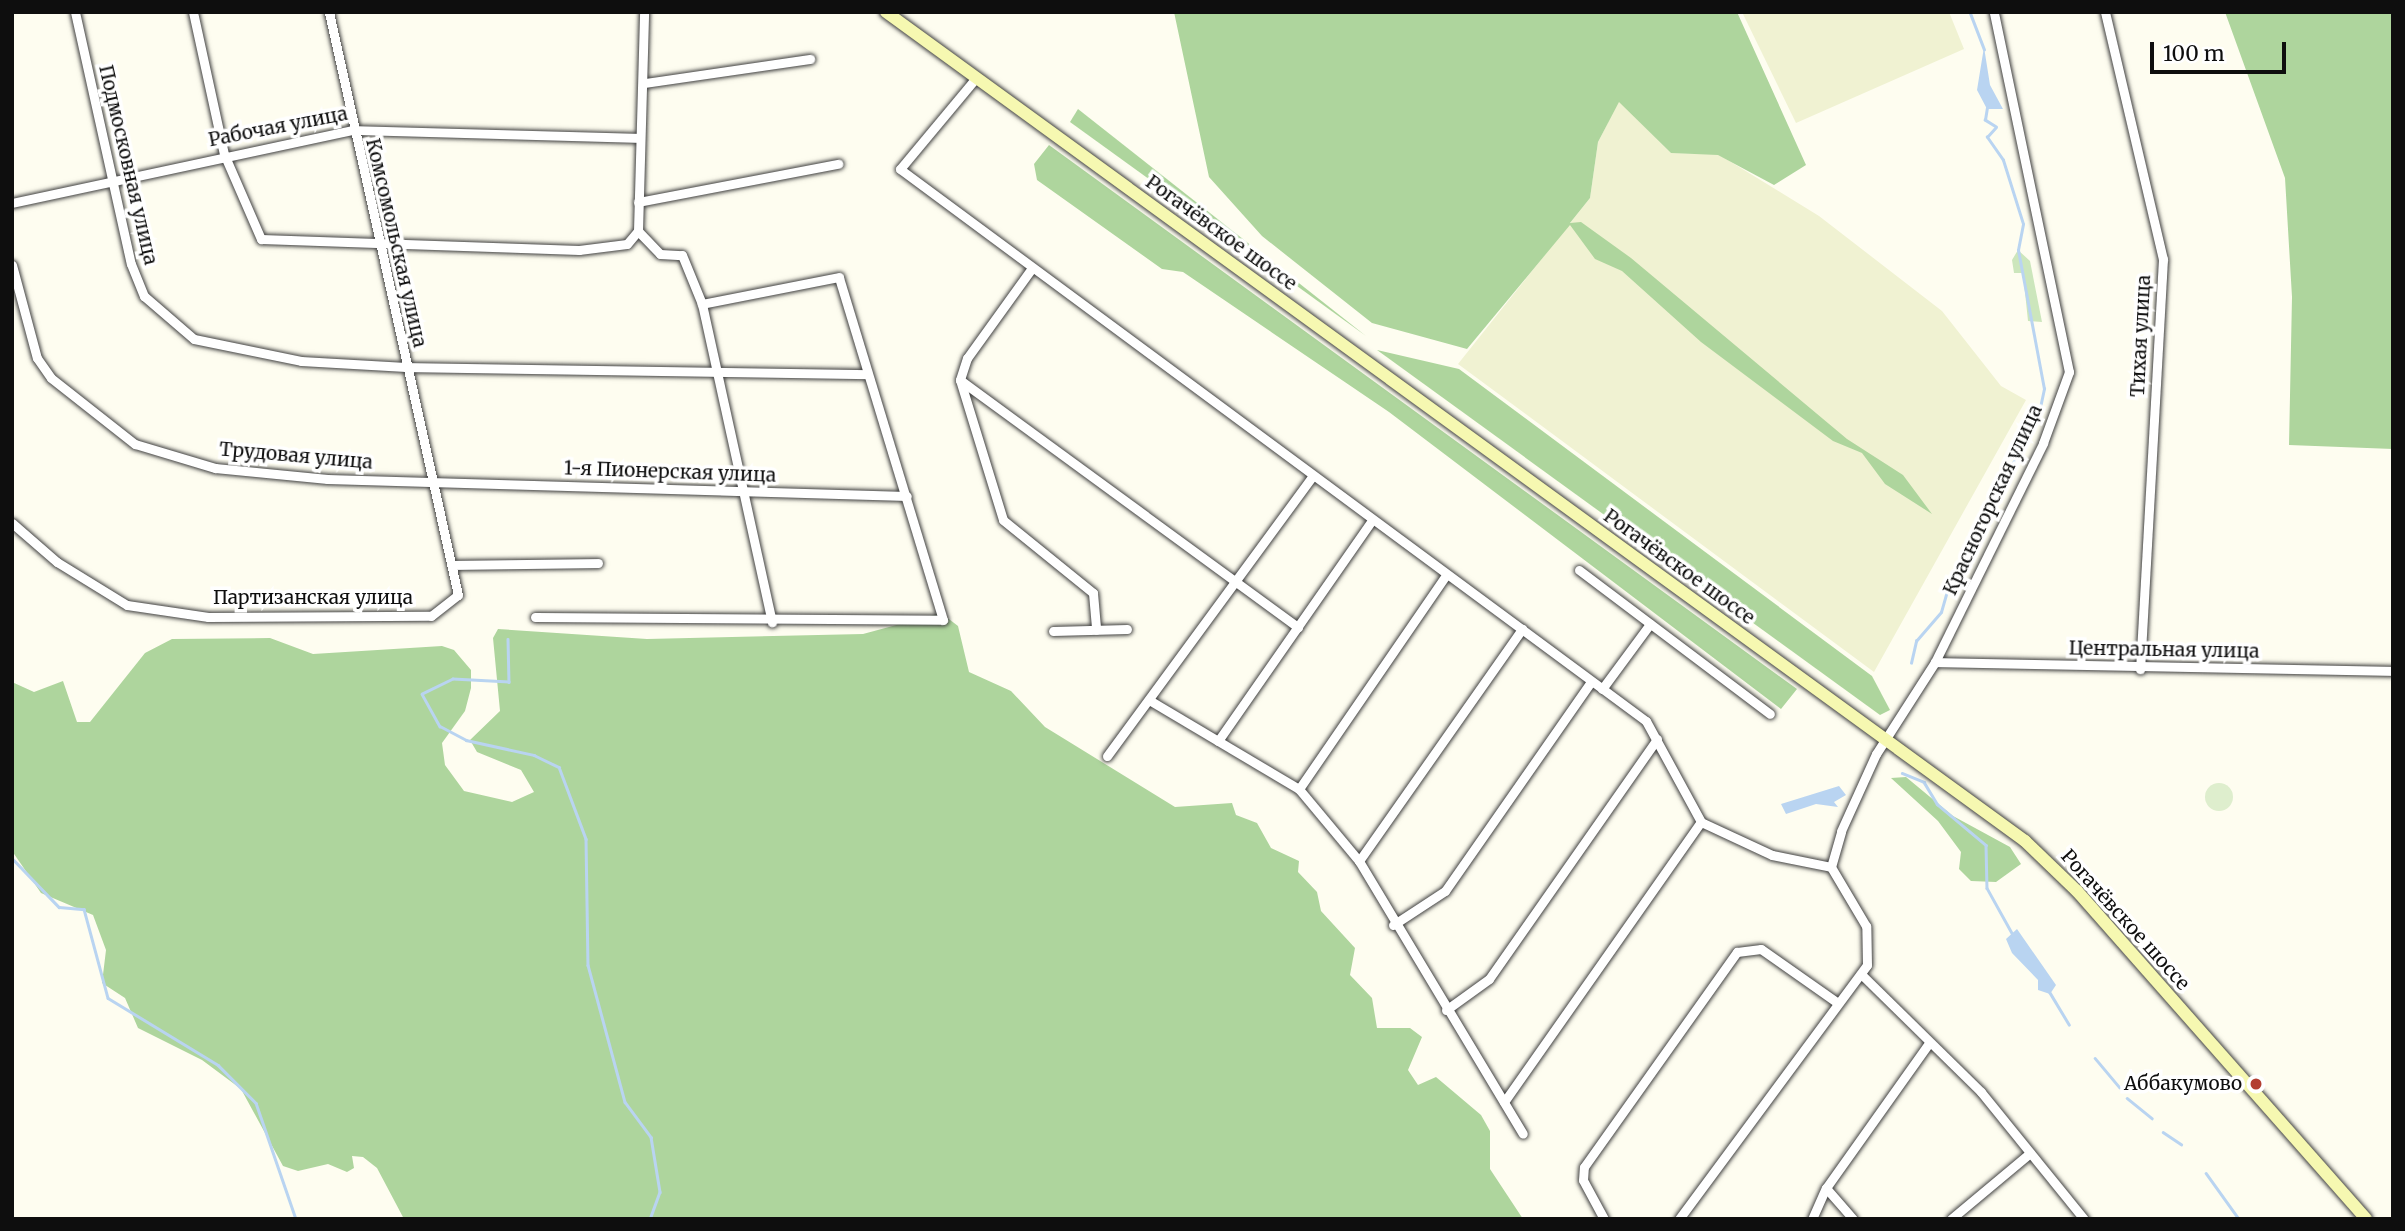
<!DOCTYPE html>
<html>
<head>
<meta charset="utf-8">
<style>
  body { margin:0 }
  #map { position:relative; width:2405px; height:1231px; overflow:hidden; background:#fefdf0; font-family:Merriweather,serif }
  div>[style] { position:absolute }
  .farmland>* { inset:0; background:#f0f2d2 }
  .green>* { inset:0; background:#cce6bc }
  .forest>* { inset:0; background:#aed59d }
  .pitch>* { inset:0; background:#deeecd }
  .round { border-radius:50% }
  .water>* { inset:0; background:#b9d4f1 }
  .stream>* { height:2.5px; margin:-1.25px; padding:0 1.25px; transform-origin:1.25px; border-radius:1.25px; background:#b9d4f1 }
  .roads { filter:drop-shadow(0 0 2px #414141) drop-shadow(0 0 2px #414141) }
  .street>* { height:9px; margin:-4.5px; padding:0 4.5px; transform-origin:4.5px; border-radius:4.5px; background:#fff }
  .secondary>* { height:12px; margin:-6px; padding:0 6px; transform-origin:6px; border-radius:6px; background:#f6f8b1 }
  .dots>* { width:19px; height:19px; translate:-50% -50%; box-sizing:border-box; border:4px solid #fff; border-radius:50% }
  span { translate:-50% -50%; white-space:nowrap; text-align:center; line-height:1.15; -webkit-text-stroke:7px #fff; paint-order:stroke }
  .street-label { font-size:19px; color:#0e0e0e }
  .poi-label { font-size:19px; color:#0e0e0e }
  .right { translate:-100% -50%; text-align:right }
  .frame { position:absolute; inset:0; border:14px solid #0e0e0e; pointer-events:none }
  .scale { position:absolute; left:2150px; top:42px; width:136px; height:32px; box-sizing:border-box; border:4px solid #0e0e0e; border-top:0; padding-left:9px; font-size:21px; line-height:24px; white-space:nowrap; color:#0e0e0e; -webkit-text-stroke:5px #fff; paint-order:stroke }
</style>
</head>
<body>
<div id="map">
  <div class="farmland">
    <div style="clip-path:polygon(1742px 12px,1949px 12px,1964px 49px,1796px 123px)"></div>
    <div style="clip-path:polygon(1619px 101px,1671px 153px,1718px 154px,1819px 216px,1942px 311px,2001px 386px,2026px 400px,1874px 672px,1458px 364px,1590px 198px,1598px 142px)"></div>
  </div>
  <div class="green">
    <div style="clip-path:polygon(2018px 250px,2030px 261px,2042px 322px,2028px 321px,2023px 273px,2014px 273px,2012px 260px)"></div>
  </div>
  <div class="forest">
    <div style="clip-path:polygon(1174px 12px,1737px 12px,1806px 165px,1774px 185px,1718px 155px,1671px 153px,1619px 102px,1598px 142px,1590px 198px,1570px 223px,1581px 222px,1631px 258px,1847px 439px,1903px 475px,1932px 514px,1885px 484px,1862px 453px,1833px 441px,1701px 342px,1622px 271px,1595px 259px,1570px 225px,1467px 349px,1372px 323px,1262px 236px,1209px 177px)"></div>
    <div style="clip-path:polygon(2225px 12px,2393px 12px,2393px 449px,2289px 445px,2292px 297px,2285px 178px)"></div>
    <div style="clip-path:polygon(1078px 109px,1366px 336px,1070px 122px)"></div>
    <div style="clip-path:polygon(1049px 145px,1797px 689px,1781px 709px,1389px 412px,1183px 272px,1162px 269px,1037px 180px,1034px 164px)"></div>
    <div style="clip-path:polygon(1377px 350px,1459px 369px,1872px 676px,1890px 710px,1880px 715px)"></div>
    <div style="clip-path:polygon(941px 613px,958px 626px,969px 672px,1011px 691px,1045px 727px,1175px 807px,1232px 803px,1236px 815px,1257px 823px,1271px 848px,1299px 861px,1298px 872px,1317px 892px,1321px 911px,1355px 948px,1350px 975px,1372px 998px,1377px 1028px,1410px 1028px,1422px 1037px,1408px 1070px,1418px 1085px,1436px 1077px,1481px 1115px,1490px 1131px,1490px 1169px,1523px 1219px,404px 1219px,377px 1168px,363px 1157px,352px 1156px,354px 1168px,347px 1172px,328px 1164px,298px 1171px,283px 1166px,241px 1089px,202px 1060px,138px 1028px,125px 998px,102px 983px,106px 950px,93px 915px,41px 893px,12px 851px,12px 682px,34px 692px,63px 681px,77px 722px,90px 722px,145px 653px,172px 639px,270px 638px,313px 654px,442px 646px,454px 650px,471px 670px,471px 688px,465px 711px,442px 743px,445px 765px,464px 791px,512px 802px,534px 792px,521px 770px,477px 752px,470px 740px,500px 711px,493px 638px,498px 629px,647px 639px,863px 634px)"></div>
    <div style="clip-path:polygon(1906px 777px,1953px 816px,2010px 847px,2021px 864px,1996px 882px,1971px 881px,1959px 869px,1961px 852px,1938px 821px,1891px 778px)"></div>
  </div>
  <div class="pitch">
    <div class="round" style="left:2205px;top:783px;width:28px;height:28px"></div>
  </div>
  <div class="water">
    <div style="clip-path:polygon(1984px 47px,1990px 85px,2003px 109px,1987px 109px,1977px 90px)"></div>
    <div style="clip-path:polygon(1839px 786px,1846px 795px,1834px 802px,1838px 807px,1816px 804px,1786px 814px,1781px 804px)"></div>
    <div style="clip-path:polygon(2017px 929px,2056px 985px,2050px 994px,2038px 990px,2038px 980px,2012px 953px,2006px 939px)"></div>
  </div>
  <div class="stream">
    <div style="left:1970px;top:12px;width:40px;rotate:69deg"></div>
    <div style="left:508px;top:639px;width:43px;rotate:88.7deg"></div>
    <div style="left:509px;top:682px;width:56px;rotate:-176.9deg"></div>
    <div style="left:453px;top:679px;width:34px;rotate:154deg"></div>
    <div style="left:422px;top:694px;width:37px;rotate:61deg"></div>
    <div style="left:440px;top:726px;width:30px;rotate:28deg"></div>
    <div style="left:466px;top:740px;width:70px;rotate:12.4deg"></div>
    <div style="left:534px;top:755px;width:28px;rotate:26deg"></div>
    <div style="left:559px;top:767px;width:77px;rotate:69.4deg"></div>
    <div style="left:586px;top:839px;width:126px;rotate:89.1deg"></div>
    <div style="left:588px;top:965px;width:142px;rotate:74.9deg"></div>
    <div style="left:625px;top:1102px;width:44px;rotate:53.4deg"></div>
    <div style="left:651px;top:1137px;width:56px;rotate:80.7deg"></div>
    <div style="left:660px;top:1192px;width:29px;rotate:110deg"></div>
    <div style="left:1911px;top:663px;width:23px;rotate:-77deg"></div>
    <div style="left:1916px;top:641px;width:38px;rotate:-49deg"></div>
    <div style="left:1941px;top:612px;width:36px;rotate:-74deg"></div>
    <div style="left:1951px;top:577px;width:182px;rotate:-61.5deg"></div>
    <div style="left:2038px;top:417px;width:29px;rotate:-78deg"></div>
    <div style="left:2044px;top:389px;width:141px;rotate:-100.6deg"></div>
    <div style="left:2018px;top:250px;width:26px;rotate:-79deg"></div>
    <div style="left:2023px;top:224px;width:67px;rotate:-107.4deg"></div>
    <div style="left:2003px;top:160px;width:28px;rotate:-125deg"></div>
    <div style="left:1987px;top:137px;width:13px;rotate:-48deg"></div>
    <div style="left:1996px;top:127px;width:13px;rotate:-148deg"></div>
    <div style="left:1985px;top:120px;width:12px;rotate:-81deg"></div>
    <div style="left:1902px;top:773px;width:24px;rotate:22deg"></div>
    <div style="left:1924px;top:782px;width:26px;rotate:59deg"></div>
    <div style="left:1937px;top:804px;width:64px;rotate:39.9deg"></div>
    <div style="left:1986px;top:845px;width:43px;rotate:88.7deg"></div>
    <div style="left:1987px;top:888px;width:54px;rotate:61deg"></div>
    <div style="left:12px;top:858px;width:68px;rotate:46.2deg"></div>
    <div style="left:59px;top:907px;width:25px;rotate:5deg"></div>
    <div style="left:84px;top:909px;width:92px;rotate:74.9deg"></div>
    <div style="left:108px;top:998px;width:129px;rotate:31.3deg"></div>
    <div style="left:218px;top:1065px;width:54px;rotate:45deg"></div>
    <div style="left:256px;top:1103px;width:123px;rotate:71deg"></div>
    <div style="left:2049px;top:991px;width:39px;rotate:59deg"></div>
    <div style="left:2095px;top:1058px;width:38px;rotate:50deg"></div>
    <div style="left:2127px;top:1098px;width:32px;rotate:39deg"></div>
    <div style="left:2163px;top:1132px;width:22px;rotate:34deg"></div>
    <div style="left:2206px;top:1173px;width:57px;rotate:54.3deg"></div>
  </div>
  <div class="roads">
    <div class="street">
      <div style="left:75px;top:12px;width:258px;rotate:77.5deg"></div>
      <div style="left:131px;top:264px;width:35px;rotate:68deg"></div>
      <div style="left:144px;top:296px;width:66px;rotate:40.7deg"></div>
      <div style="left:194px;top:339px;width:109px;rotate:11.6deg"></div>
      <div style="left:301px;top:361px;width:105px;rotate:3.3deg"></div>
      <div style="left:406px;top:367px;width:461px;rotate:0.9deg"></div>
      <div style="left:193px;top:12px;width:145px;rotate:77.7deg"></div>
      <div style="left:224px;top:154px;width:93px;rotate:66.5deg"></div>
      <div style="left:261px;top:239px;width:318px;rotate:2deg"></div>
      <div style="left:579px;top:250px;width:48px;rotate:-7.1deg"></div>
      <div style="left:627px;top:244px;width:17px;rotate:-50deg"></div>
      <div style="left:638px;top:231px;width:219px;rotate:-88.4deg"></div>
      <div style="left:2105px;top:12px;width:254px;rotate:76.8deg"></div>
      <div style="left:2163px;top:259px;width:411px;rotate:93.2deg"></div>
      <div style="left:975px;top:79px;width:117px;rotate:129.8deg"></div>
      <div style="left:900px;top:169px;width:928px;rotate:36.5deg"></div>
      <div style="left:1646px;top:721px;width:115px;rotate:61.4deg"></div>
      <div style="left:1701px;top:822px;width:78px;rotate:24.9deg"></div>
      <div style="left:1772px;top:855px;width:60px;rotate:11.5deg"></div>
      <div style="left:645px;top:83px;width:167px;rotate:-8.3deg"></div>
      <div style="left:638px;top:202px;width:204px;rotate:-10.8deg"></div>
      <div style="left:12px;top:203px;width:349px;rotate:-12.1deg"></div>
      <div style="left:353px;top:130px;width:285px;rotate:1.6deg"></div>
      <div style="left:638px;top:231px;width:32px;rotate:46deg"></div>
      <div style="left:660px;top:254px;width:22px;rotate:3deg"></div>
      <div style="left:682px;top:255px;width:53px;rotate:67.8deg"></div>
      <div style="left:702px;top:304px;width:326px;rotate:77.6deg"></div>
      <div style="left:12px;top:265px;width:96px;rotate:75deg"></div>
      <div style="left:37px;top:358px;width:24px;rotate:55deg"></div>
      <div style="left:51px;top:378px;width:107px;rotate:38.2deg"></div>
      <div style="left:135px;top:444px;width:84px;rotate:16.7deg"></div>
      <div style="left:215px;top:468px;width:113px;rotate:5.6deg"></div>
      <div style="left:327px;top:479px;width:580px;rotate:1.68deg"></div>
      <div style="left:1032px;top:268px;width:111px;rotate:125.8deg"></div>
      <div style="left:967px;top:358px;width:23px;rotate:108deg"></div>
      <div style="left:960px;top:380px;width:146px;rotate:72.9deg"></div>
      <div style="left:1003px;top:520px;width:116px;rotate:39deg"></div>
      <div style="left:1093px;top:593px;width:37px;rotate:85deg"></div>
      <div style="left:960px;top:380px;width:419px;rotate:36.2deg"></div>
      <div style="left:12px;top:523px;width:60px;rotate:40.9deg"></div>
      <div style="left:57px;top:562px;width:82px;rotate:31.6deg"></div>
      <div style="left:127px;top:605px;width:82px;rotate:8.4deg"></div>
      <div style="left:208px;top:617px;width:223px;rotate:-0.3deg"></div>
      <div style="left:431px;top:616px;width:34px;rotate:-38deg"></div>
      <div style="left:458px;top:595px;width:597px;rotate:-102.48deg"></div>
      <div style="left:454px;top:565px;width:144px;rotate:-0.8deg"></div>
      <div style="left:1579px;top:570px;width:239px;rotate:37deg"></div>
      <div style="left:535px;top:617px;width:408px;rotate:0.4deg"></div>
      <div style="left:943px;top:620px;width:358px;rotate:-106.9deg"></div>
      <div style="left:839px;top:277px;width:140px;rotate:168.9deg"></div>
      <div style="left:1053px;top:631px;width:74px;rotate:-1.5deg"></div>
      <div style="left:1935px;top:662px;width:458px;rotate:1.1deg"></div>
      <div style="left:1602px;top:689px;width:81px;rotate:-53.6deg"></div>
      <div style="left:1149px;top:700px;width:174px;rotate:30.7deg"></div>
      <div style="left:1299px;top:789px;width:94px;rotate:50.2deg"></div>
      <div style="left:1359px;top:861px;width:318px;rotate:59deg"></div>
      <div style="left:1218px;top:741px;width:267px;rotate:-55.1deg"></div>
      <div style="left:1107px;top:756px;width:345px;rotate:-53.7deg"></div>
      <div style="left:1299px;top:789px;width:260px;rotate:-55.5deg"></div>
      <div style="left:1359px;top:861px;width:284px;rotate:-54.9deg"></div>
      <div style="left:1393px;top:925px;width:62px;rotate:-33.2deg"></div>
      <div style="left:1445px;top:891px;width:255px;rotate:-55.1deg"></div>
      <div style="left:1861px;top:974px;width:168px;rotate:44.5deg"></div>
      <div style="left:1981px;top:1092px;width:164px;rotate:51deg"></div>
      <div style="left:1446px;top:1010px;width:53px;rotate:-35.8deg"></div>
      <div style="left:1489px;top:979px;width:293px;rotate:-55deg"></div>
      <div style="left:1504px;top:1102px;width:342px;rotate:-54.9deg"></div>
      <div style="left:1826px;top:1188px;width:41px;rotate:48.9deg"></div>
      <div style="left:1604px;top:1219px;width:44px;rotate:-118.3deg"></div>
      <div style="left:1583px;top:1180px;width:13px;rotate:-86deg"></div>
      <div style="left:1584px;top:1167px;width:264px;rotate:-54.6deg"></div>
      <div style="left:1737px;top:952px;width:24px;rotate:-7deg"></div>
      <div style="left:1761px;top:949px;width:90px;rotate:35.1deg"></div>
      <div style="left:1679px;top:1219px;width:316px;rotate:-53.5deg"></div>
      <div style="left:1867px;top:965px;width:39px;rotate:-91deg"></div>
      <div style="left:1866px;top:926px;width:69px;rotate:-120.7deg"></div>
      <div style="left:1831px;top:867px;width:37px;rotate:-74deg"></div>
      <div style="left:1841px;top:831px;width:85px;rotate:-65.6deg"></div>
      <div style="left:1876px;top:754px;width:109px;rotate:-57.3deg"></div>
      <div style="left:1935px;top:662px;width:244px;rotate:-63.7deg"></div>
      <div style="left:2043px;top:443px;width:76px;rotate:-69.9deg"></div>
      <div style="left:2069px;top:372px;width:368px;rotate:-101.8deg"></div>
      <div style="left:1812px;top:1219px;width:34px;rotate:-66deg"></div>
      <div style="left:1826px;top:1188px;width:178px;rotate:-54.6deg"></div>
      <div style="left:1951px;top:1219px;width:103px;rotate:-39.9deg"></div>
    </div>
    <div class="secondary">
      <div style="left:886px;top:12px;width:1409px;rotate:36.05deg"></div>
      <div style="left:2025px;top:841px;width:72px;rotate:43.9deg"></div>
      <div style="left:2077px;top:891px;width:437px;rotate:48.6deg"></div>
    </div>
  </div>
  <div class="dots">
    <div style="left:2256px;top:1084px;background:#b33e31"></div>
  </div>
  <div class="street-label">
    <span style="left:278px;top:127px;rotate:-11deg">Рабочая улица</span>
    <span style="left:128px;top:165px;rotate:77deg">Подмосковная улица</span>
    <span style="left:1221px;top:233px;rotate:36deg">Рогачёвское шоссе</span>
    <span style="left:396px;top:243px;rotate:77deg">Комсомольская улица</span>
    <span style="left:2141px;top:336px;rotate:-87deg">Тихая улица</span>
    <span style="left:296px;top:456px;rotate:5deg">Трудовая улица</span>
    <span style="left:670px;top:472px;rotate:2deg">1-я Пионерская улица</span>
    <span style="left:1993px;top:500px;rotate:-65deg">Красногорская улица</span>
    <span style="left:1679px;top:567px;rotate:36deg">Рогачёвское шоссе</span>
    <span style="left:313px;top:598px">Партизанская улица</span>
    <span style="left:2164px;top:650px;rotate:1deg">Центральная улица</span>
    <span style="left:2125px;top:920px;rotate:48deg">Рогачёвское шоссе</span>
  </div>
  <div class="poi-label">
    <span class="right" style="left:2242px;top:1084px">Аббакумово</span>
  </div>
  <div class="frame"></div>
  <div class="scale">100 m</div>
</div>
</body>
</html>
